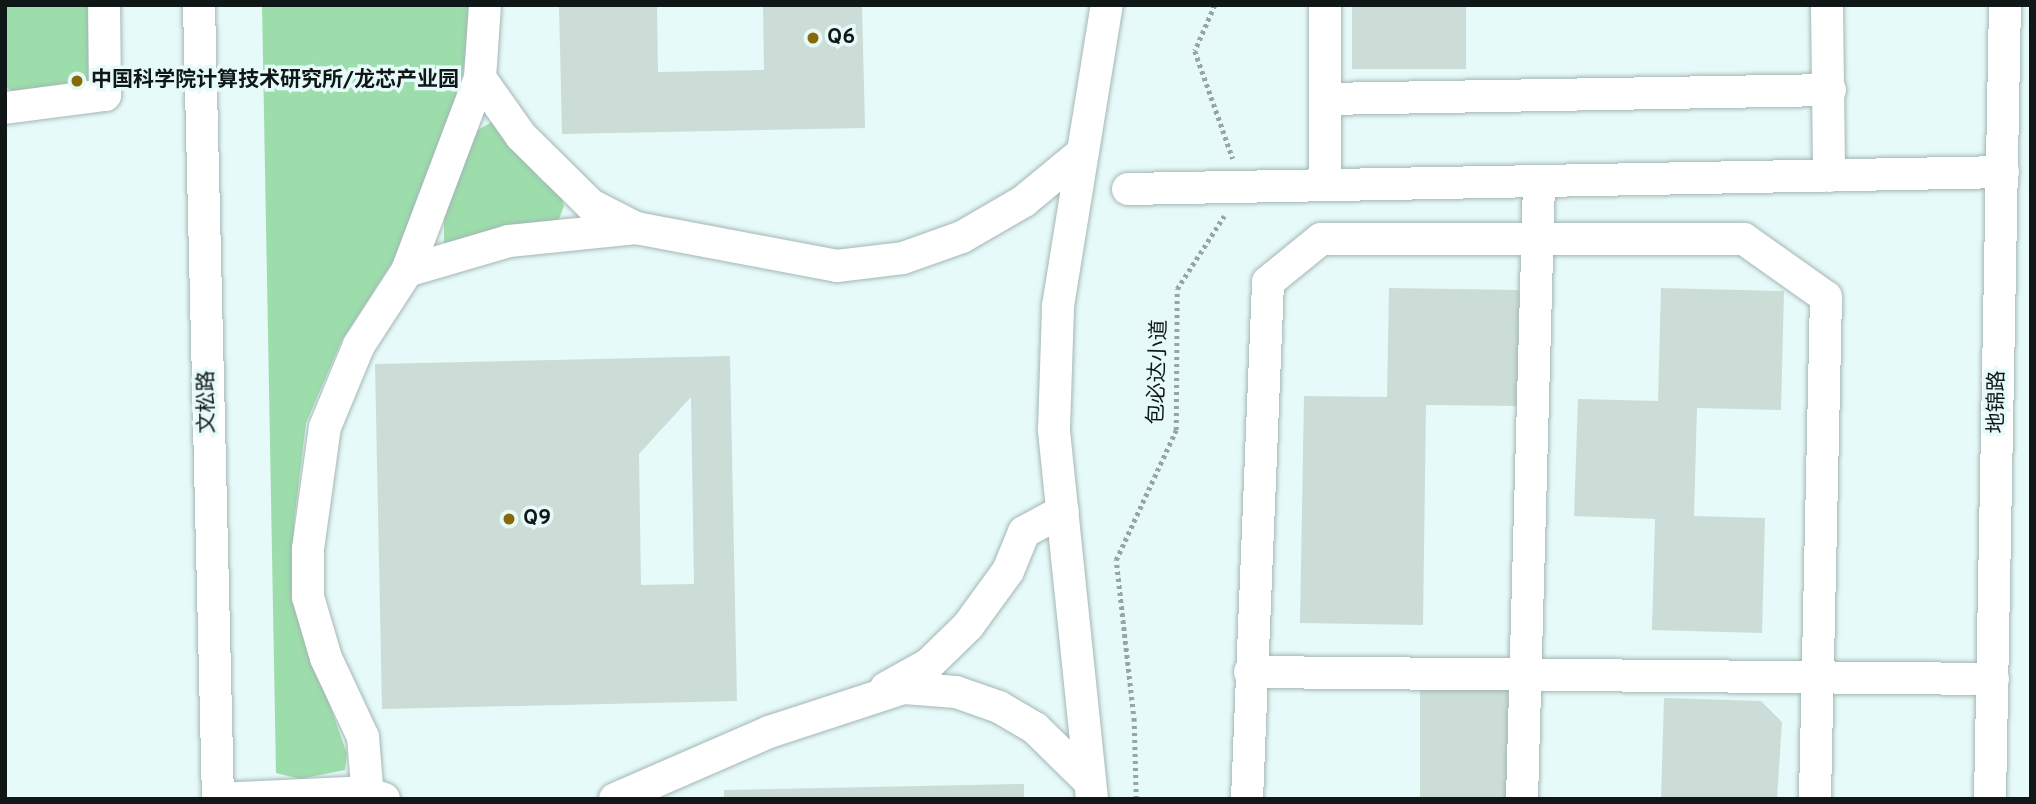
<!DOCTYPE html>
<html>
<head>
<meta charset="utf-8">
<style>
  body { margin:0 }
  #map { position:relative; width:2036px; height:804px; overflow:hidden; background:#e6faf9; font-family:Overpass,"Noto Sans SC",sans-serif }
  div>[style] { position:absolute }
  .green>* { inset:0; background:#9dddab }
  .building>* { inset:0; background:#ccddd7; transform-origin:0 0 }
  .path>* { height:4.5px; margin-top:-2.25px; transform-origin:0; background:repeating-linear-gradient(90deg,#97a6a5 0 3.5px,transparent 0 7px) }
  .roads { filter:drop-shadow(0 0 2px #a3b6b5) drop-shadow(0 0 2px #a3b6b5) }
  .minor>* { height:32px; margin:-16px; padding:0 16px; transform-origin:16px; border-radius:16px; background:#fff }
  .dots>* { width:19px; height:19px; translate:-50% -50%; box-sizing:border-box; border:4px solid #e6faf9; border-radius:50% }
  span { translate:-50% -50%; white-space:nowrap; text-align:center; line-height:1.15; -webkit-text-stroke:7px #e6faf9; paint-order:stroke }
  .poi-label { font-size:21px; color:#101717; font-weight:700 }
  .left { translate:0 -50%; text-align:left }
  .street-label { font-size:21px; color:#101717 }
  .frame { position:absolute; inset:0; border:7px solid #101717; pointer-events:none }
</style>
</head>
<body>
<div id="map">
  <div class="green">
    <div style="clip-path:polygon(5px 5px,89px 5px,92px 81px,23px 97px,7px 88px)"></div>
    <div style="clip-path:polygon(262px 5px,473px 5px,460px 94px,399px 252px,341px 342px,306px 423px,294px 522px,293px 600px,347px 754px,345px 770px,300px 779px,276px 773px)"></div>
    <div style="clip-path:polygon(492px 122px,542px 181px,559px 189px,564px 206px,559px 219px,456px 246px,444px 244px,444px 218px,476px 131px)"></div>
  </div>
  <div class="building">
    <div style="clip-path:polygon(559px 5px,657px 5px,658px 72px,764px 70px,763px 5px,862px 5px,865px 128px,562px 134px)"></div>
    <div style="left:1352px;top:5px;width:114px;height:64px"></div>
    <div style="clip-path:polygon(1389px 288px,1519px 290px,1518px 406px,1426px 405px,1423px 625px,1300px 623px,1304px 396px,1387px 397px)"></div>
    <div style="clip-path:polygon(1661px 288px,1784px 291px,1781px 410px,1697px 408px,1694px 516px,1765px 518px,1762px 633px,1652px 630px,1655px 519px,1574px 516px,1578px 399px,1658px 401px)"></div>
    <div style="clip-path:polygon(evenodd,730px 356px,737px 701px,382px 709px,375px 364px,730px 356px,691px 397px,694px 584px,641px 585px,639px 454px,691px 397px)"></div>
    <div style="left:1420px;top:689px;width:88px;height:110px"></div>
    <div style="clip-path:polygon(1664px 698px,1761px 701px,1782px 722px,1777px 799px,1661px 799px)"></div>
    <div style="clip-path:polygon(1024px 784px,1024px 799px,724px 799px,724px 790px)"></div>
  </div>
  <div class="path">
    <div style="left:1215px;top:5px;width:50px;rotate:113.5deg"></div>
    <div style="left:1195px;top:51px;width:114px;rotate:70.6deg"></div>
    <div style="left:1136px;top:799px;width:78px;rotate:-91.5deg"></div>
    <div style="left:1134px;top:721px;width:162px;rotate:-96.4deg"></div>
    <div style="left:1116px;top:560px;width:143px;rotate:-65.2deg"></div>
    <div style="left:1176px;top:430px;width:141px;rotate:-89.6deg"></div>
    <div style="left:1177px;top:289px;width:87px;rotate:-57.2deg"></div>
  </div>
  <div class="roads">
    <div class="minor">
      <div style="left:199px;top:5px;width:794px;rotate:88.63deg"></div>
      <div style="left:1325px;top:5px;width:180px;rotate:90deg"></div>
      <div style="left:1827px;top:5px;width:171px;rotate:89.3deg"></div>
      <div style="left:480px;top:78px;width:71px;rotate:54.7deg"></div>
      <div style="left:521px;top:136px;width:98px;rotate:44.6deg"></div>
      <div style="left:591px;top:205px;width:51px;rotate:27.1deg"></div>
      <div style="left:636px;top:228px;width:205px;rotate:10.7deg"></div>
      <div style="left:837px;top:266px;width:66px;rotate:-6.9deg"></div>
      <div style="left:903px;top:258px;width:63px;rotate:-19.6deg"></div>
      <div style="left:962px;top:237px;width:72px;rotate:-30.1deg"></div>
      <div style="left:1024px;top:201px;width:75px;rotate:-39.6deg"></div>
      <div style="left:1325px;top:99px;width:505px;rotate:-1.02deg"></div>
      <div style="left:5px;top:108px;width:101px;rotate:-7.4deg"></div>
      <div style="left:105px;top:95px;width:90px;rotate:-90.6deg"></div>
      <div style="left:1128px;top:189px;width:875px;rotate:-1.11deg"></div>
      <div style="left:407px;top:271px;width:106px;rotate:-16.4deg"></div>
      <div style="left:509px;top:241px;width:128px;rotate:-5.8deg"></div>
      <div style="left:1250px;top:672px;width:743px;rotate:0.54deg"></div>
      <div style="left:886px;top:688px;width:49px;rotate:-29.2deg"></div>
      <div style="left:929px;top:664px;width:54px;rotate:-44.3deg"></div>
      <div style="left:968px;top:626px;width:68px;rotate:-54deg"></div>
      <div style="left:1008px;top:571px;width:42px;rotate:-67.7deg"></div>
      <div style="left:1024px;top:532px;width:44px;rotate:-28.3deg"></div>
      <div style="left:218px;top:799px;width:146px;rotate:-2.7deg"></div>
      <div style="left:364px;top:792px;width:21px;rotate:19deg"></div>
      <div style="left:368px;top:799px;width:62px;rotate:-94.6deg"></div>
      <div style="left:363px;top:737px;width:87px;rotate:-115.1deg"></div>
      <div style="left:326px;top:658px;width:64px;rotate:-106.4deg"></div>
      <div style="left:308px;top:597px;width:48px;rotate:-90deg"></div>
      <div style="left:308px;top:549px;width:123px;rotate:-82.1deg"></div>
      <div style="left:325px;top:427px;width:89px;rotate:-67.5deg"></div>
      <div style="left:359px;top:345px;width:88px;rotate:-57deg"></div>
      <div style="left:407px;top:271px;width:206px;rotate:-69.3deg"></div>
      <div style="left:480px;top:78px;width:73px;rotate:-86.1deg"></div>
      <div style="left:615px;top:799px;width:168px;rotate:-23.5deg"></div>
      <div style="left:769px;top:732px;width:142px;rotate:-18.1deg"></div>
      <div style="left:904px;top:688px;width:52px;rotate:4.4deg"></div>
      <div style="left:956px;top:692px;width:46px;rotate:19.2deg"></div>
      <div style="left:999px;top:707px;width:42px;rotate:30.3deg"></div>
      <div style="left:1035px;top:728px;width:77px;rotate:44.5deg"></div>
      <div style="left:1092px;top:799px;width:372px;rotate:-95.9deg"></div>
      <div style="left:1054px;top:429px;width:123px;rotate:-88.1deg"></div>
      <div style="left:1058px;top:306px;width:305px;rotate:-80.8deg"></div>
      <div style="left:1247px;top:799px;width:517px;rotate:-87.67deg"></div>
      <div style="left:1268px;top:282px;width:68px;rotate:-39.1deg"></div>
      <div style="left:1321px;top:239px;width:423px"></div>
      <div style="left:1744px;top:239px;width:100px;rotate:35.3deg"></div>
      <div style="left:1826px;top:297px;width:502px;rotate:91.26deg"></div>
      <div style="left:1522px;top:799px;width:618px;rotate:-88.42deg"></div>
      <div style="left:1990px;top:799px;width:794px;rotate:-88.92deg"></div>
    </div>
  </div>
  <div class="dots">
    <div style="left:813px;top:38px;background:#876a06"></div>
    <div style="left:77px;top:81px;background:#876a06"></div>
    <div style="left:509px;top:519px;background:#876a06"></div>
  </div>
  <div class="poi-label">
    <span class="left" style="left:827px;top:38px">Q6</span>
    <span class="left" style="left:91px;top:81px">中国科学院计算技术研究所/龙芯产业园</span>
    <span class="left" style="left:523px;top:519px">Q9</span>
  </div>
  <div class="street-label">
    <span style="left:1159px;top:372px;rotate:-88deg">包必达小道</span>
    <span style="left:208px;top:402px;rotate:-91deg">文松路</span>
    <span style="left:1998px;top:402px;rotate:-89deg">地锦路</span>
  </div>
  <div class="frame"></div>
</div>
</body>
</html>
